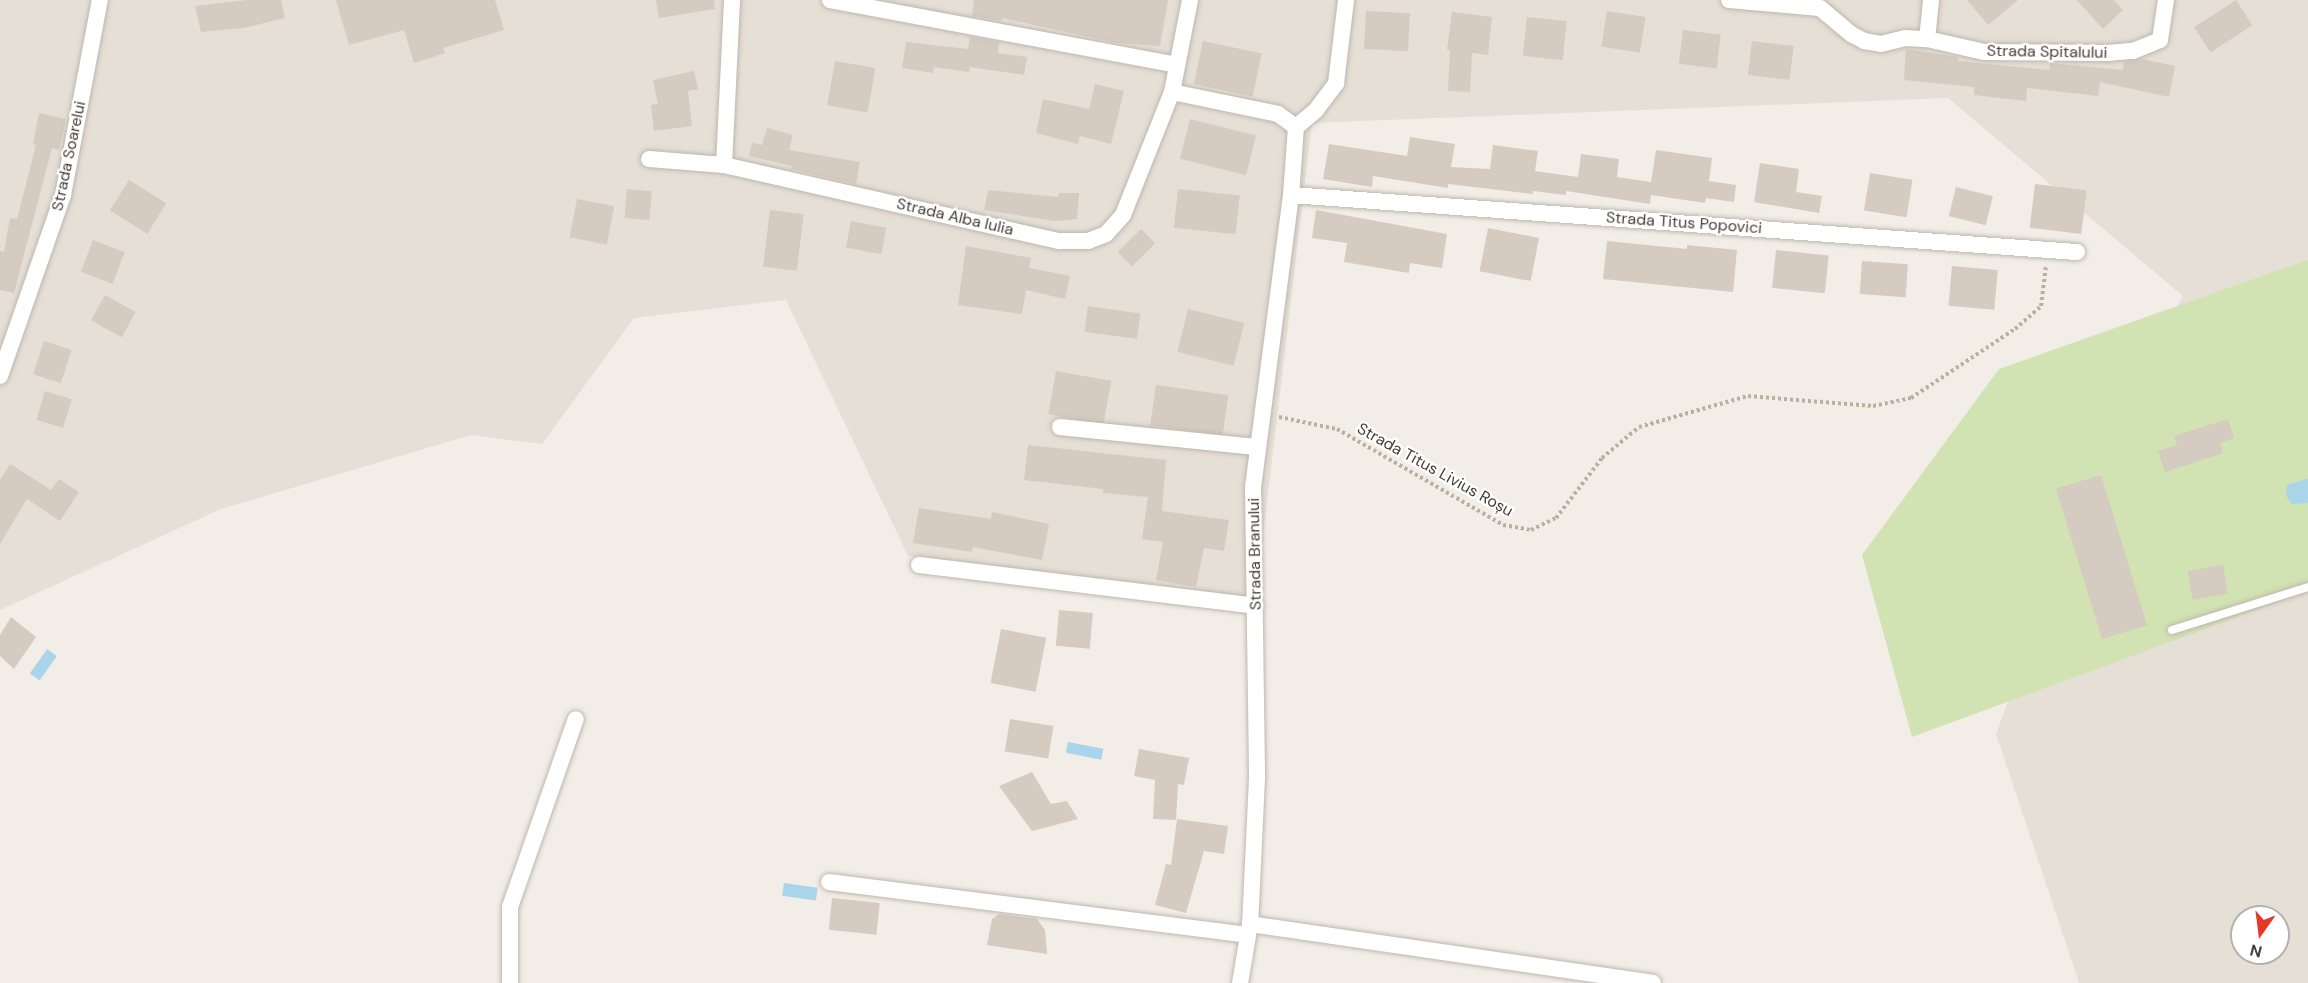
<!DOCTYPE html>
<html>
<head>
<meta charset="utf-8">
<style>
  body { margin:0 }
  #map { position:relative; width:2308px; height:983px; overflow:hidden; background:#f2eee7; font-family:"DM Sans",sans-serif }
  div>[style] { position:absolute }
  .residential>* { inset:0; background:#e5dfd6 }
  .green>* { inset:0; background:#d1e2b3 }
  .water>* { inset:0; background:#a9d4e9; transform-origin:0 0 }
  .building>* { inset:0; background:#d5cbc0; transform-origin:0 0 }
  .path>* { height:4px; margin-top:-2px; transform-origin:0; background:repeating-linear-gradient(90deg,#bdaf9d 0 3px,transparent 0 6px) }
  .roads { filter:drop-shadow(0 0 2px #bfb7ad) drop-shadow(0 0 2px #bfb7ad) }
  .lane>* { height:8px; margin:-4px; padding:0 4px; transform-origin:4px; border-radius:4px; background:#fff }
  .street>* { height:16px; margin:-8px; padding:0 8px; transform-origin:8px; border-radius:8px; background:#fff }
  span { translate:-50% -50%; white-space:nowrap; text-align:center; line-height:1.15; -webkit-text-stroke:4.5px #fff; paint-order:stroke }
  .street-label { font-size:16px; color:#443e37 }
  .north { position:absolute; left:2230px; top:905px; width:60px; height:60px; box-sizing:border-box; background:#fff; border:2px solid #b4b2af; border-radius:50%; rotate:194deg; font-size:16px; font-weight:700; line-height:24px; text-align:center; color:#443e37 }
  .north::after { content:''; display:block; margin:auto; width:21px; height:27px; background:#e6372a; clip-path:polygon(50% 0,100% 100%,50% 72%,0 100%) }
</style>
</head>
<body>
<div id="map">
  <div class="residential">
    <div style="clip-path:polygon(evenodd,0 0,2308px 0,2308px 983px,2079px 983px,1996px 734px,2109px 428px,2183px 296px,1948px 98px,1312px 123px,1255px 604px,908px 556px,786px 300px,634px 318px,542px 444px,471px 435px,221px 509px,0 610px,0 0,2242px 917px,2278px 917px,2278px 953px,2242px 953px,2242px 917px)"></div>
  </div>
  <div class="green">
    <div style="clip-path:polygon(2308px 260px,2308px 591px,1912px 737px,1862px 555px,1999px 369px)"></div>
  </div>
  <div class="water">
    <div style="clip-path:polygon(2308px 479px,2308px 503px,2292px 504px,2287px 497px,2286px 488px,2289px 484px)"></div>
    <div style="left:47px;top:649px;width:12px;height:30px;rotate:35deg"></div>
    <div style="left:1068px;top:742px;width:36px;height:11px;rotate:11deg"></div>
    <div style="left:784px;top:883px;width:34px;height:13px;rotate:8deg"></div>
  </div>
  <div class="building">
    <div style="clip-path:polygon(247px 0,281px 0,285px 18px,243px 28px,201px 32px,195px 6px)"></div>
    <div style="clip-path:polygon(336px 0,495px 0,504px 30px,443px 48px,445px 53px,414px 63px,404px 30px,349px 45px)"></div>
    <div style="clip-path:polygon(656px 0,714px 0,715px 9px,659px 18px)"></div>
    <div style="clip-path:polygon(974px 0,1168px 0,1160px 46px,1117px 43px,1002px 18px,1001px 21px,972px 16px)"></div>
    <div style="clip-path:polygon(1967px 0,2018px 0,1988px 25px)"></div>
    <div style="clip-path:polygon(2077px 0,2114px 0,2123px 10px,2103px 29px)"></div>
    <div style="left:2236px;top:0;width:30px;height:50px;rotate:57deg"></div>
    <div style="left:1366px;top:11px;width:44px;height:38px;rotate:3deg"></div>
    <div style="left:1607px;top:11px;width:39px;height:36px;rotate:9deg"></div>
    <div style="clip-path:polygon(1452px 12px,1492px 17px,1488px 55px,1472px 53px,1470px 92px,1448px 91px,1450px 50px,1447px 50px)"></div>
    <div style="left:1527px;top:17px;width:40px;height:39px;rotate:6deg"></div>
    <div style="left:1683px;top:30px;width:38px;height:34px;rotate:7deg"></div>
    <div style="clip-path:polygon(970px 37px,999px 42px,998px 53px,1027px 57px,1024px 75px,970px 67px,969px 72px,934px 67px,933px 73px,902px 68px,906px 42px,968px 49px)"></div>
    <div style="left:1203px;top:41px;width:60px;height:44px;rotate:12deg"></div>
    <div style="left:1752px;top:41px;width:42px;height:34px;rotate:7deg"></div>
    <div style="clip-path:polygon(1906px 49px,1958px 57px,1958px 61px,2049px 70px,2050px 63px,2123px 70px,2124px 62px,2142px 59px,2175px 66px,2169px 97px,2100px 82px,2098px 96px,2027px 88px,2026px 101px,1974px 95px,1974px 87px,1904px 80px)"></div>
    <div style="left:835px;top:61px;width:41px;height:45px;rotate:10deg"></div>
    <div style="clip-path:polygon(694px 71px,698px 89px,688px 91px,692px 126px,654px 131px,651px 105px,658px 104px,653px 80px)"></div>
    <div style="clip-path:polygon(1095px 84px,1124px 91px,1111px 144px,1080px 136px,1078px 144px,1036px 133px,1043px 99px,1089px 109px)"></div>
    <div style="clip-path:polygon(39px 113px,66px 119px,59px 150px,52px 148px,14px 293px,0 290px,0 251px,4px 252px,10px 218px,17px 219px,36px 145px,33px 144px)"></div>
    <div style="left:1190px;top:119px;width:68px;height:41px;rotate:14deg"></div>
    <div style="clip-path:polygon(767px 128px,793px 135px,789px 150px,860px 162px,856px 184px,791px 169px,792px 166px,749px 156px,752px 143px,762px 145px)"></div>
    <div style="clip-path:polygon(1410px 137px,1455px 144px,1451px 167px,1490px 169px,1493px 145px,1538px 151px,1535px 171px,1578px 177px,1581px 154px,1619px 159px,1617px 177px,1651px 182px,1656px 150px,1712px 158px,1709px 181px,1736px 185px,1734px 202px,1706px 198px,1705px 203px,1651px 195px,1650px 204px,1566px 191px,1566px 195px,1533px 191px,1533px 194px,1448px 184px,1448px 188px,1373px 176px,1372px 187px,1323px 179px,1329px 144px,1407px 156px)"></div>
    <div style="clip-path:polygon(1760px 163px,1799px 169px,1796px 192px,1822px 196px,1819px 213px,1754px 202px)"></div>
    <div style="left:1870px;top:173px;width:43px;height:38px;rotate:9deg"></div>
    <div style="left:129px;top:180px;width:44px;height:36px;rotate:32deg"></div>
    <div style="left:2035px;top:184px;width:52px;height:44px;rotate:7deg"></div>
    <div style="left:1956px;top:187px;width:38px;height:30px;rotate:14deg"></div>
    <div style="left:627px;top:189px;width:25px;height:29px;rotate:5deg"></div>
    <div style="left:1178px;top:189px;width:62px;height:39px;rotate:6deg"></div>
    <div style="clip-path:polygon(988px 190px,1058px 197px,1059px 193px,1079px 193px,1077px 219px,1054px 221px,984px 210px)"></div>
    <div style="left:577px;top:199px;width:38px;height:39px;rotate:11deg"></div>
    <div style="left:770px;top:210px;width:34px;height:57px;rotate:7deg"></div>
    <div style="clip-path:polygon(1316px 210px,1447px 234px,1442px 268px,1410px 263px,1409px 273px,1344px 262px,1347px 243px,1312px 238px)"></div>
    <div style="left:851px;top:221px;width:36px;height:27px;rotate:11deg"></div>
    <div style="left:1488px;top:228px;width:52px;height:44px;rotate:11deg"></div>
    <div style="left:1141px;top:229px;width:20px;height:33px;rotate:45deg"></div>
    <div style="left:93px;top:240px;width:34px;height:34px;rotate:21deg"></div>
    <div style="clip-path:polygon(1607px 241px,1687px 249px,1687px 245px,1737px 250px,1733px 292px,1603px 279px)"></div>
    <div style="clip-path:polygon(966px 246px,1031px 258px,1029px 268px,1070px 276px,1065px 299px,1026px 290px,1022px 314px,958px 305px)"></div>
    <div style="left:1776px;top:250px;width:53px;height:38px;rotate:6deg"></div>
    <div style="left:1862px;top:261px;width:46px;height:33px;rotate:4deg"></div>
    <div style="left:1952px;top:266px;width:46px;height:40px;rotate:5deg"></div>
    <div style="left:105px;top:295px;width:35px;height:29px;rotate:29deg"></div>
    <div style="left:1088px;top:306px;width:53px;height:26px;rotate:8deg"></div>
    <div style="left:1188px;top:309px;width:58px;height:44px;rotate:14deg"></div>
    <div style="left:44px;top:341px;width:29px;height:35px;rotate:18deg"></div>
    <div style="left:1056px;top:371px;width:56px;height:44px;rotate:10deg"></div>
    <div style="left:1156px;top:385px;width:73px;height:41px;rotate:8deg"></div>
    <div style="left:45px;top:391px;width:28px;height:30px;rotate:17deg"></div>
    <div style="clip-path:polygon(2228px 419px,2234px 438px,2220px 443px,2223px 453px,2165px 472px,2158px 451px,2177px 445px,2174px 436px)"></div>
    <div style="clip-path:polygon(1028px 445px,1166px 460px,1162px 511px,1229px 520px,1224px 551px,1204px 548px,1196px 587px,1156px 580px,1163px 542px,1142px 539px,1148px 497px,1103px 493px,1103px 489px,1024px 480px)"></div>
    <div style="clip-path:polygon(10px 464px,51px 490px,59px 479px,79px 492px,60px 521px,27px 499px,0 544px,0 480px)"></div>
    <div style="left:2101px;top:475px;width:157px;height:47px;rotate:73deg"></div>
    <div style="clip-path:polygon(919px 508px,991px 519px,992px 512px,1049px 524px,1042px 560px,973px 547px,972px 552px,913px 543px)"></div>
    <div style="left:2223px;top:565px;width:29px;height:36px;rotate:80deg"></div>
    <div style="left:1059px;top:610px;width:34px;height:36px;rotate:5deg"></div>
    <div style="clip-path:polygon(11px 617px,36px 637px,14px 669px,0 656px,0 635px)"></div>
    <div style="left:1001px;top:629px;width:46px;height:55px;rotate:11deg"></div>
    <div style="left:1010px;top:719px;width:44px;height:33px;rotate:9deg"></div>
    <div style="clip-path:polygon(1139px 749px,1189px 758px,1184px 785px,1178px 784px,1176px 820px,1153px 819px,1155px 780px,1134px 776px)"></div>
    <div style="clip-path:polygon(1032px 772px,1051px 804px,1067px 801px,1078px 819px,1032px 831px,999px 786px)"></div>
    <div style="clip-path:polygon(1177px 819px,1228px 826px,1224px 854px,1204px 851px,1186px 913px,1155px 905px,1166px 864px,1171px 865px)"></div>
    <div style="left:832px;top:898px;width:48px;height:32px;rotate:6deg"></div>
    <div style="clip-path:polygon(999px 914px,1037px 919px,1045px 930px,1047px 954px,987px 945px,992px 919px)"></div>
  </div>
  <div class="path">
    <div style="left:1279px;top:417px;width:59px;rotate:11.7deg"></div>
    <div style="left:1337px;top:429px;width:192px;rotate:30deg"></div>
    <div style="left:1503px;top:525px;width:28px;rotate:10deg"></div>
    <div style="left:1531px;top:530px;width:28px;rotate:-26deg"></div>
    <div style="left:1556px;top:518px;width:76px;rotate:-52.5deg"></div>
    <div style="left:1602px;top:458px;width:48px;rotate:-40deg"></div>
    <div style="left:1639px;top:427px;width:113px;rotate:-15.9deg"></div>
    <div style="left:1748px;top:396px;width:125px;rotate:4.6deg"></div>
    <div style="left:1873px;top:406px;width:39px;rotate:-12deg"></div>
    <div style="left:1911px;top:398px;width:125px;rotate:-33.6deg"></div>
    <div style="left:2015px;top:329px;width:35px;rotate:-41deg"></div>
    <div style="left:2041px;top:306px;width:39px;rotate:-83deg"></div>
  </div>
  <div class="roads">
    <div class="lane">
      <div style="left:2172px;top:630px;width:143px;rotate:-17.5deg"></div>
    </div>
    <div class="street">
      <div style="left:830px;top:0;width:353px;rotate:10.6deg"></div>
      <div style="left:1729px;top:0;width:91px;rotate:5deg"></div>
      <div style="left:1820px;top:8px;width:40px;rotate:40deg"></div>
      <div style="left:1851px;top:34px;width:15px;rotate:28deg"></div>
      <div style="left:1864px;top:41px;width:17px;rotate:10deg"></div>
      <div style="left:1881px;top:44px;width:25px;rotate:-14deg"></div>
      <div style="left:1905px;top:38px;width:22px;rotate:3deg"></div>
      <div style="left:1927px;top:39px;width:58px;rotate:12.8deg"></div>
      <div style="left:1984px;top:52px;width:124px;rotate:0.5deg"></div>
      <div style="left:2108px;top:53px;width:25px;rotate:-5deg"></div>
      <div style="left:2133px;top:51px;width:29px;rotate:-22deg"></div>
      <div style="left:2160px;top:40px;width:40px;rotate:-81.5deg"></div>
      <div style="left:1927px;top:39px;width:39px;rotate:-84deg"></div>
      <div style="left:1172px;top:92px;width:108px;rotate:11.7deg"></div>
      <div style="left:1278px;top:114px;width:22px;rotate:36deg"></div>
      <div style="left:1296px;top:127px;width:68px;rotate:94.2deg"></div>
      <div style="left:1291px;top:195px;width:293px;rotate:97.4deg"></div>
      <div style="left:1253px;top:486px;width:292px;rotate:89.2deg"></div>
      <div style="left:1257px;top:778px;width:146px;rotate:92.7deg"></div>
      <div style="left:1250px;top:924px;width:60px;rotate:99.6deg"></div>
      <div style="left:1296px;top:127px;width:26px;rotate:-40deg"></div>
      <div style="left:1316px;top:110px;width:34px;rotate:-53deg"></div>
      <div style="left:1336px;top:83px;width:84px;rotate:-83.1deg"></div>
      <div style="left:649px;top:159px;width:75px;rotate:4.6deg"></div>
      <div style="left:724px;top:165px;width:344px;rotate:12.8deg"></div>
      <div style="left:1059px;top:241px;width:29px"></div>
      <div style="left:1088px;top:241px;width:19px;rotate:-21deg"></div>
      <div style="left:1106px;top:234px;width:25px;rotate:-48deg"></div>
      <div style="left:1123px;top:215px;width:132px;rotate:-68.3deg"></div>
      <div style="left:1172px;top:92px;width:94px;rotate:-78.9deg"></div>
      <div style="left:724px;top:165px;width:165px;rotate:-87.2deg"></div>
      <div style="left:1291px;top:195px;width:788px;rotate:4.15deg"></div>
      <div style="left:0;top:376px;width:192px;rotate:-70.8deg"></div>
      <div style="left:63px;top:195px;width:198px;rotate:-79.3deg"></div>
      <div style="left:1060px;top:427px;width:199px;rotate:5.8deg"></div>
      <div style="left:919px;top:565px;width:339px;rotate:6.9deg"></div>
      <div style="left:829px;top:882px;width:422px;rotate:7.2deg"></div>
      <div style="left:1250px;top:924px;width:407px;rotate:8.3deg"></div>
      <div style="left:510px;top:983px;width:76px;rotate:-90deg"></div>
      <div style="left:510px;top:907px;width:199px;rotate:-70.7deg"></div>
    </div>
  </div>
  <div class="street-label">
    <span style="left:2047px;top:52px;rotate:1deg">Strada Spitalului</span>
    <span style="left:69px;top:156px;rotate:-78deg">Strada Soarelui</span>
    <span style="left:955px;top:217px;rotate:13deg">Strada Alba Iulia</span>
    <span style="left:1684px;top:223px;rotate:4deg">Strada Titus Popovici</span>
    <span style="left:1435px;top:470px;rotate:29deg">Strada Titus Livius Roșu</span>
    <span style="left:1255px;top:554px;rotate:-91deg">Strada Branului</span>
  </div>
  <div class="north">N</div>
</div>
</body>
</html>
